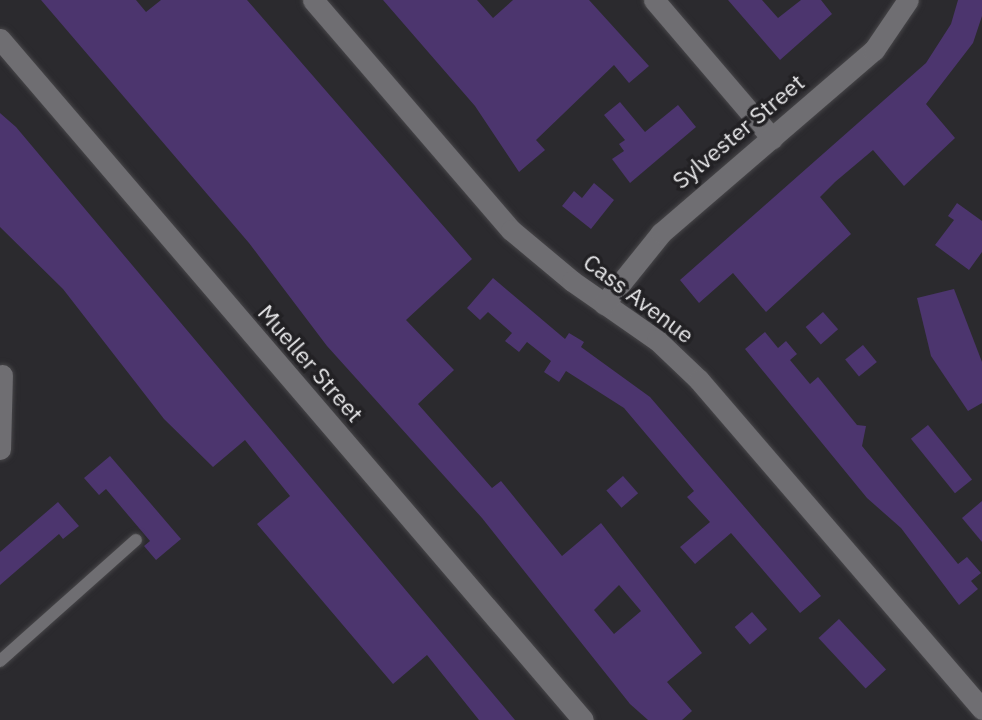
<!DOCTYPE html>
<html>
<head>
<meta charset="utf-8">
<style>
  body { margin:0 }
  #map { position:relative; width:982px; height:720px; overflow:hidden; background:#2b2a2e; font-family:"IBM Plex Sans",sans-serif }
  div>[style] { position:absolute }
  .building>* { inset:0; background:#4c356e; transform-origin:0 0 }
  .roads { filter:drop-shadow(0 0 2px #474649) drop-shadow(0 0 2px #474649) }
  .lane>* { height:12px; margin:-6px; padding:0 6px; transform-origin:6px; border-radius:6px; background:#6f6e72 }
  .street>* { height:21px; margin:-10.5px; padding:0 10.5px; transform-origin:10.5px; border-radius:10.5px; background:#6f6e72 }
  span { translate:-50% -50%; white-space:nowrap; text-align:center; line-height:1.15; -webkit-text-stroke:7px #222124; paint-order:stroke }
  .street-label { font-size:23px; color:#e8e8ea }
</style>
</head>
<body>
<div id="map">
  <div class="building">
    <div style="clip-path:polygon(evenodd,41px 0,136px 0,146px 12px,161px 0,247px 0,472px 259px,406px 320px,454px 370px,418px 404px,492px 488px,501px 481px,562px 556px,601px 523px,702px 653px,667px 682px,692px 711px,682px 720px,648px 720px,630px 704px,482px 518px,327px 346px,249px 243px,41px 0,619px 585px,641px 611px,614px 634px,594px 610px,619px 585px)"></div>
    <div style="clip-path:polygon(383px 0,477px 0,493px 18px,513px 0,589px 0,649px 66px,629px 83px,614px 65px,536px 140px,545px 150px,519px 172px,475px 106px)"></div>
    <div style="clip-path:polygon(728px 0,762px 0,778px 18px,801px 0,821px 0,832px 14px,780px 60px)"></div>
    <div style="clip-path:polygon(958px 0,982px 0,982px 16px,973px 43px,926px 104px,955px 138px,904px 186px,873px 150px,835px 182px,820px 197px,851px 234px,766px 312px,733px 273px,699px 303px,680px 280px,926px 63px,951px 24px)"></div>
    <div style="clip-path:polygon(620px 102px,645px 132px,678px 105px,696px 127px,630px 183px,612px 159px,624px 151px,619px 144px,625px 140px,604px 115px)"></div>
    <div style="clip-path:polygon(0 113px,16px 127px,515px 720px,479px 720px,427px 655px,393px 684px,257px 524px,290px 496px,245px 440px,213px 467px,164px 419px,63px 289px,0 227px)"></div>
    <div style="clip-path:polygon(594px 183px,614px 200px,591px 229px,562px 206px,574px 191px,582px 198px)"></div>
    <div style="clip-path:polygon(957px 203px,982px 221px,982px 252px,969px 270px,935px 245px,954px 220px,948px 216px)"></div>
    <div style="clip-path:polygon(493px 278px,565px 339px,569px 333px,584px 342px,581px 347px,650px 397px,821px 596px,800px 613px,731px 533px,695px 564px,680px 547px,710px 522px,687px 497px,694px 491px,624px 408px,566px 371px,559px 382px,544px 372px,551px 361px,527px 342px,519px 352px,505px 341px,512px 333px,488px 312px,480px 320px,467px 308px)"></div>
    <div style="clip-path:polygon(954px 289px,982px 362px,982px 403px,968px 411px,931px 356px,917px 298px)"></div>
    <div style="left:823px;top:312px;width:23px;height:23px;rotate:49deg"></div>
    <div style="clip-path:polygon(765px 332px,778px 348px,786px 341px,797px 354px,790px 360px,810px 384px,818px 377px,857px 425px,866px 426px,862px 446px,958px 564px,967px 557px,981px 573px,971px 581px,978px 589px,959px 605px,901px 528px,867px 498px,745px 349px)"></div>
    <div style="left:863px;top:345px;width:22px;height:23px;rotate:51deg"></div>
    <div style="left:928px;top:425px;width:70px;height:22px;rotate:51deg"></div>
    <div style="clip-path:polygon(110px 456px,181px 539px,156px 560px,144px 546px,150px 541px,106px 489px,99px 495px,84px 478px)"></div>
    <div style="left:623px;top:476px;width:23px;height:22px;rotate:49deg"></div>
    <div style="clip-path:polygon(982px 501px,982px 542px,962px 518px)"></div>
    <div style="clip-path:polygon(58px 502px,79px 526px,63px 539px,59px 534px,0 585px,0 552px)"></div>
    <div style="left:752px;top:612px;width:23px;height:23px;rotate:49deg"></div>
    <div style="left:839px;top:619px;width:69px;height:28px;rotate:47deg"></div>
  </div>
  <div class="roads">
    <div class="lane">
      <div style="left:0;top:661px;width:182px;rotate:-41.7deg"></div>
    </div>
    <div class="street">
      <div style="left:313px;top:0;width:303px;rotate:49.3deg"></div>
      <div style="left:511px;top:230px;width:80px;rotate:39.9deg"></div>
      <div style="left:572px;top:281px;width:103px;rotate:34.8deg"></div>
      <div style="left:657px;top:340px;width:58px;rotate:43.6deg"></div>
      <div style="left:699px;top:380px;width:434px;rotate:49.3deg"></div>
      <div style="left:654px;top:0;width:182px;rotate:49.5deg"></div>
      <div style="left:0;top:39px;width:896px;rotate:49.43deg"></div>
      <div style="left:604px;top:304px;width:91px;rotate:-51.2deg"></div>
      <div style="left:661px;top:233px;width:281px;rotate:-40.7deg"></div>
      <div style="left:874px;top:50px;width:60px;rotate:-55.8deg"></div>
      <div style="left:0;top:449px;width:74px;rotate:-88.5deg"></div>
    </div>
  </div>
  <div class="street-label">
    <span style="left:738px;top:131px;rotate:-40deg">Sylvester Street</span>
    <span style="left:639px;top:298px;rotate:37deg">Cass Avenue</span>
    <span style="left:311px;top:363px;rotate:49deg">Mueller Street</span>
  </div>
</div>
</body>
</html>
